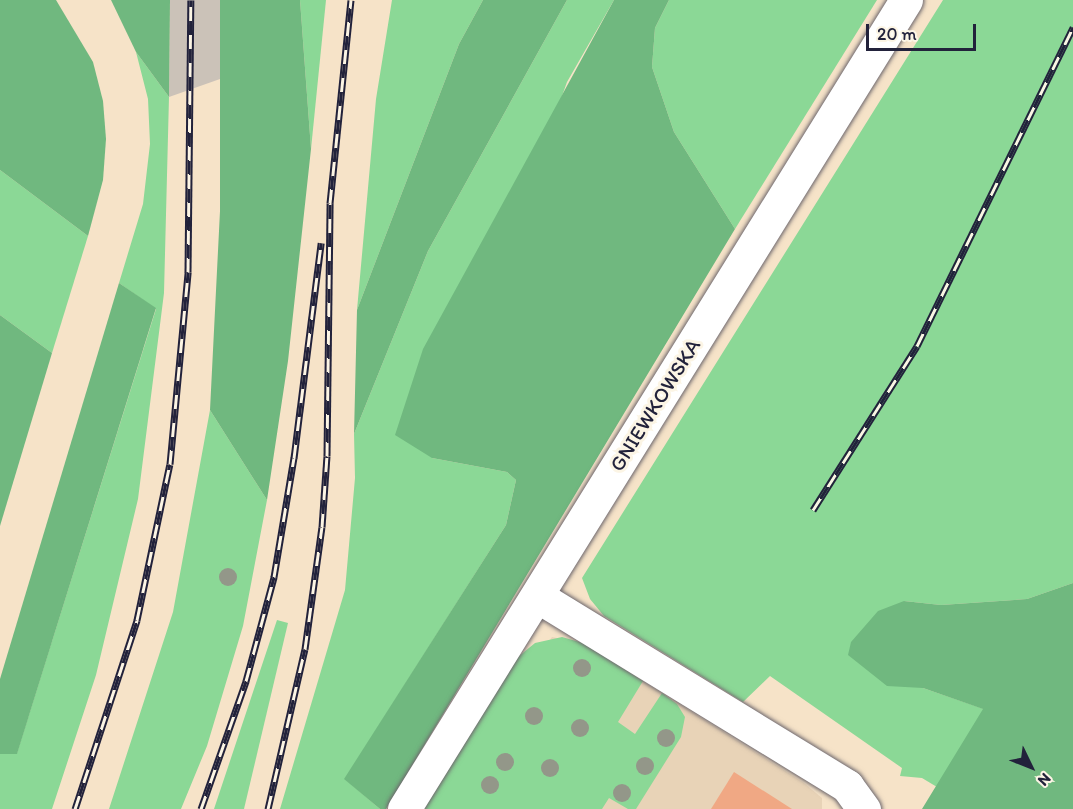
<!DOCTYPE html>
<html>
<head>
<meta charset="utf-8">
<style>
  body { margin:0 }
  #map { position:relative; width:1073px; height:809px; overflow:hidden; background:#f6e3c8; font-family:Itim,sans-serif }
  div>[style] { position:absolute }
  .built>* { inset:0; background:#e8d3b7 }
  .industrial>* { inset:0; background:#cbc2b8 }
  .green>* { inset:0; background:#8bd896 }
  .forest>* { inset:0; background:#70b87f }
  .building>* { inset:0; background:#f0a884 }
  .roads { filter:drop-shadow(0 0 2px #6c666c) drop-shadow(0 0 2px #6c666c) }
  .minor>* { height:33px; margin:-16.5px; padding:0 16.5px; transform-origin:16.5px; border-radius:16.5px; background:#fff }
  .rail>* { height:7px; margin-top:-3.5px; transform-origin:0; background:repeating-linear-gradient(90deg,#fcf5e5 0 14px,#22223b 0 28px); box-sizing:border-box; border-block:2px solid #22223b }
  .trees>* { width:18px; height:18px; margin:-9px; border-radius:50%; background:#939789 }
  span { translate:-50% -50%; white-space:nowrap; text-align:center; line-height:1.15; -webkit-text-stroke:6px #fcf5e5; paint-order:stroke }
  .street-label { font-size:21px; color:#22223b }
  .north { position:absolute; left:1001px; top:737px; width:60px; height:60px; -webkit-text-stroke:4px #fcf5e5; paint-order:stroke; rotate:133deg; font-size:16px; font-weight:700; line-height:24px; text-align:center; color:#22223b }
  .north::after { content:''; display:block; margin:auto; width:21px; height:27px; background:#22223b; clip-path:polygon(50% 0,100% 100%,50% 72%,0 100%) }
  .scale { position:absolute; left:866px; top:24px; width:110px; height:27px; box-sizing:border-box; border:3px solid #22223b; border-top:0; padding-left:8px; font-size:18px; line-height:21px; white-space:nowrap; color:#22223b; -webkit-text-stroke:4px #fcf5e5; paint-order:stroke }
</style>
</head>
<body>
<div id="map">
  <div class="built">
    <div style="clip-path:polygon(552px 637px,583px 643px,670px 698px,804px 783px,822px 798px,822px 809px,434px 809px)"></div>
  </div>
  <div class="industrial">
    <div style="clip-path:polygon(170px 0,220px 0,220px 79px,169px 97px)"></div>
  </div>
  <div class="green">
    <div style="clip-path:polygon(300px 0,326px 0,311px 149px)"></div>
    <div style="clip-path:polygon(392px 0,483px 0,459px 44px,357px 310px,376px 99px)"></div>
    <div style="clip-path:polygon(567px 0,614px 0,567px 82px,432px 458px,507px 472px,516px 480px,506px 525px,345px 779px,380px 809px,280px 809px,345px 590px,355px 478px,354px 434px,428px 251px)"></div>
    <div style="clip-path:polygon(669px 0,877px 0,735px 229px,674px 132px,652px 67px,655px 28px)"></div>
    <div style="clip-path:polygon(943px 0,1073px 0,1073px 583px,1027px 599px,941px 605px,904px 601px,923px 688px,984px 709px,937px 787px,922px 778px,900px 776px,902px 768px,770px 676px,743px 702px,604px 616px,590px 599px,582px 578px)"></div>
    <div style="clip-path:polygon(136px 52px,169px 97px,164px 293px,138px 499px,96px 675px,52px 809px,0 809px,0 754px,17px 753px,156px 309px,119px 283px,143px 204px,150px 144px,148px 99px)"></div>
    <div style="clip-path:polygon(0 170px,88px 236px,52px 353px,0 315px)"></div>
    <div style="clip-path:polygon(210px 410px,267px 500px,243px 626px,207px 746px,181px 809px,109px 809px,173px 612px)"></div>
    <div style="clip-path:polygon(277px 620px,288px 623px,244px 809px,214px 809px)"></div>
    <div style="clip-path:polygon(562px 637px,583px 643px,643px 681px,618px 722px,635px 734px,662px 693px,677px 704px,685px 717px,681px 737px,636px 809px,628px 809px,609px 798px,602px 809px,424px 809px,518px 657px,535px 643px)"></div>
  </div>
  <div class="forest">
    <div style="clip-path:polygon(0 0,56px 0,93px 62px,103px 101px,106px 139px,103px 180px,88px 236px,0 170px)"></div>
    <div style="clip-path:polygon(111px 0,170px 0,169px 97px,136px 52px)"></div>
    <div style="clip-path:polygon(220px 0,300px 0,311px 149px,288px 361px,267px 500px,210px 410px,220px 211px)"></div>
    <div style="clip-path:polygon(483px 0,567px 0,428px 251px,354px 434px,357px 310px,459px 44px)"></div>
    <div style="clip-path:polygon(614px 0,669px 0,655px 28px,652px 67px,674px 132px,735px 229px,386px 809px,380px 809px,344px 779px,506px 525px,516px 480px,507px 472px,432px 458px,395px 435px,423px 349px)"></div>
    <div style="clip-path:polygon(119px 283px,156px 308px,17px 754px,0 754px,0 679px)"></div>
    <div style="clip-path:polygon(0 315px,52px 353px,0 526px)"></div>
    <div style="clip-path:polygon(1073px 583px,1073px 809px,922px 809px,983px 709px,923px 688px,887px 686px,848px 655px,851px 642px,878px 611px,904px 601px,941px 605px,1027px 599px)"></div>
  </div>
  <div class="building">
    <div style="clip-path:polygon(734px 772px,792px 809px,711px 809px)"></div>
  </div>
  <div class="roads">
    <div class="minor">
      <div style="left:537px;top:596px;width:364px;rotate:31.5deg"></div>
      <div style="left:847px;top:786px;width:29px;rotate:54deg"></div>
      <div style="left:404px;top:809px;width:952px;rotate:-58.18deg"></div>
    </div>
  </div>
  <div class="rail">
    <div style="left:813px;top:510px;width:194px;rotate:-57.6deg"></div>
    <div style="left:917px;top:346px;width:355px;rotate:-63.9deg"></div>
    <div style="left:75px;top:809px;width:199px;rotate:-71.8deg"></div>
    <div style="left:137px;top:620px;width:159px;rotate:-78.1deg"></div>
    <div style="left:170px;top:464px;width:193px;rotate:-84.6deg"></div>
    <div style="left:188px;top:272px;width:272px;rotate:-89.4deg"></div>
    <div style="left:201px;top:809px;width:136px;rotate:-70.6deg"></div>
    <div style="left:246px;top:681px;width:108px;rotate:-74.9deg"></div>
    <div style="left:274px;top:577px;width:121px;rotate:-80.5deg"></div>
    <div style="left:294px;top:458px;width:217px;rotate:-82.8deg"></div>
    <div style="left:268px;top:809px;width:164px;rotate:-77deg"></div>
    <div style="left:305px;top:649px;width:123px;rotate:-82.1deg"></div>
    <div style="left:322px;top:527px;width:71px;rotate:-86deg"></div>
    <div style="left:327px;top:456px;width:253px;rotate:-89.3deg"></div>
    <div style="left:330px;top:203px;width:204px;rotate:-84.1deg"></div>
  </div>
  <div class="trees">
    <div style="left:228px;top:577px"></div>
    <div style="left:582px;top:668px"></div>
    <div style="left:534px;top:716px"></div>
    <div style="left:580px;top:728px"></div>
    <div style="left:666px;top:738px"></div>
    <div style="left:505px;top:762px"></div>
    <div style="left:645px;top:766px"></div>
    <div style="left:550px;top:768px"></div>
    <div style="left:490px;top:785px"></div>
    <div style="left:622px;top:793px"></div>
  </div>
  <div class="street-label">
    <span style="left:655px;top:405px;rotate:-58deg">GNIEWKOWSKA</span>
  </div>
  <div class="north">N</div>
  <div class="scale">20 m</div>
</div>
</body>
</html>
